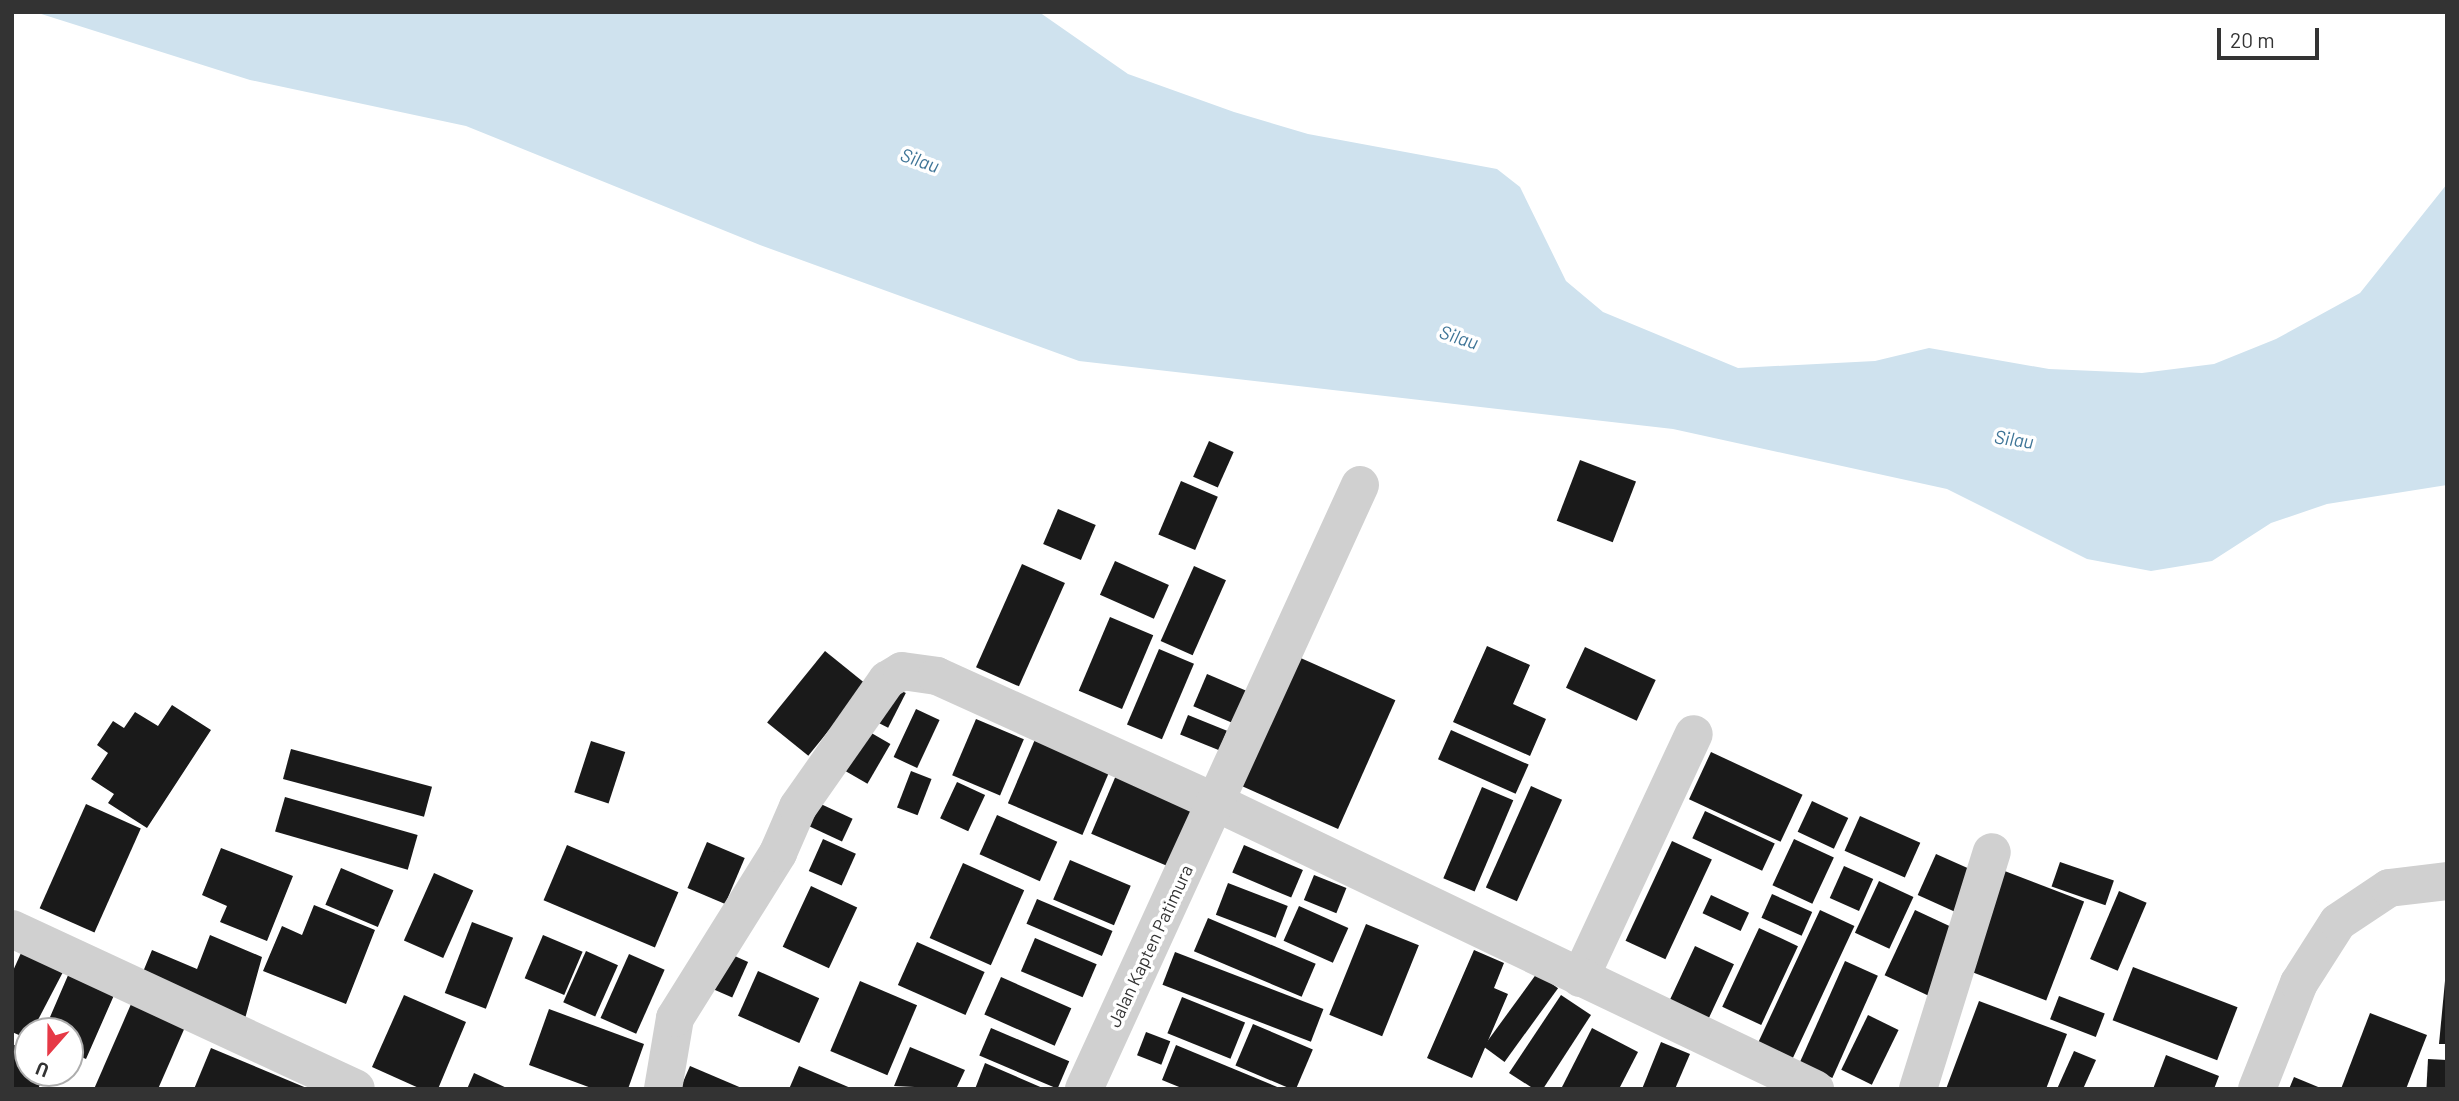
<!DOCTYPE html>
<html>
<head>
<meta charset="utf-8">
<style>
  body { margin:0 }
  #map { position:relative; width:2459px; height:1101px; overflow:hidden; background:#fff; font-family:Barlow,sans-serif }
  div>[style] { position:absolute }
  .water>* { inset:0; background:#cfe2ee }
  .building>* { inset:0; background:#1a1a1a; transform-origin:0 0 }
  .minor>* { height:38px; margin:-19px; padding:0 19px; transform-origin:19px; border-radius:19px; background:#d0d0d0 }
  span { translate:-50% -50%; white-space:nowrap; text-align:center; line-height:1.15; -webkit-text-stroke:7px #fff; paint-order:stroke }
  .street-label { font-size:18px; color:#333 }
  .water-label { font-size:19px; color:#3f7597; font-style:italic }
  .frame { position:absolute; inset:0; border:14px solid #333; pointer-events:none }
  .north { position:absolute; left:14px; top:1017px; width:70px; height:70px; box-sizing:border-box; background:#fff; border:2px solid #adadad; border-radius:50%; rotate:201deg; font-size:19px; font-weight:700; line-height:28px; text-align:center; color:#333 }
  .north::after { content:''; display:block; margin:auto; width:24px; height:32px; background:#e63946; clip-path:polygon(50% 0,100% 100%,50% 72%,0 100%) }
  .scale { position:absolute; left:2217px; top:28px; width:102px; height:32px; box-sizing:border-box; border:4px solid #333; border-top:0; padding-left:9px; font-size:21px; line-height:24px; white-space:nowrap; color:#333; -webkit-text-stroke:5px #fff; paint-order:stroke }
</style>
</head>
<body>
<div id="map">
  <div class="water">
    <div style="clip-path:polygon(35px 12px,1039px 12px,1128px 74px,1234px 112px,1308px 134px,1497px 169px,1520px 187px,1566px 281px,1603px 312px,1738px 368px,1875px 361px,1929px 348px,2049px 369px,2142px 373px,2214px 364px,2276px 339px,2360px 293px,2447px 184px,2447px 485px,2327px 504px,2271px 523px,2212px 561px,2151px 571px,2087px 559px,1947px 489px,1673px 429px,1079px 361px,760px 245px,466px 126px,250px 80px)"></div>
  </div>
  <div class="building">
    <div style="left:1209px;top:441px;width:27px;height:39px;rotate:24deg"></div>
    <div style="left:1580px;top:460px;width:60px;height:65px;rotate:21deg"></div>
    <div style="left:1181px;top:481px;width:40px;height:58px;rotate:23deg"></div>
    <div style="left:1058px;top:509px;width:41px;height:38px;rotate:23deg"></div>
    <div style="left:1115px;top:561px;width:59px;height:37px;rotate:24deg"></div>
    <div style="left:1022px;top:564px;width:47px;height:113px;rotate:24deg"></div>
    <div style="left:1194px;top:566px;width:35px;height:82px;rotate:24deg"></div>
    <div style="left:1110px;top:617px;width:47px;height:80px;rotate:23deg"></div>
    <div style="clip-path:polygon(1487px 646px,1530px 665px,1513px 704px,1546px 719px,1530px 756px,1453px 722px)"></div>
    <div style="left:1585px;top:647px;width:78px;height:45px;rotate:25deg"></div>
    <div style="left:1159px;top:649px;width:38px;height:82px;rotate:23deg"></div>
    <div style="left:825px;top:651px;width:53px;height:92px;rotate:39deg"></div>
    <div style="left:1294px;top:655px;width:111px;height:141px;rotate:24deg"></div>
    <div style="left:1207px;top:674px;width:44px;height:35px;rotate:23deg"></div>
    <div style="left:888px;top:684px;width:20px;height:39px;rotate:27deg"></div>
    <div style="clip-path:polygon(172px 705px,211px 730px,147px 828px,108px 803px,114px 794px,91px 779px,108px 753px,97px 745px,113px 721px,124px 728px,135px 712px,158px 726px)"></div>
    <div style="left:916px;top:709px;width:26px;height:53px;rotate:25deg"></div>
    <div style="left:1188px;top:715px;width:42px;height:21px;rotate:22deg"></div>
    <div style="left:976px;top:719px;width:52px;height:61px;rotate:23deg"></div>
    <div style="left:861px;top:727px;width:34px;height:46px;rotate:30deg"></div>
    <div style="left:1451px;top:730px;width:85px;height:32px;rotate:24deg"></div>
    <div style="left:1036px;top:737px;width:81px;height:72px;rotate:23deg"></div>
    <div style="left:591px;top:741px;width:36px;height:54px;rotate:18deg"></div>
    <div style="left:291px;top:749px;width:146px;height:31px;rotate:15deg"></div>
    <div style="left:1711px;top:752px;width:101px;height:52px;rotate:25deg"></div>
    <div style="left:911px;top:771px;width:22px;height:39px;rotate:21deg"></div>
    <div style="left:1117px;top:773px;width:84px;height:66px;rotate:23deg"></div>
    <div style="left:957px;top:782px;width:31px;height:40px;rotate:25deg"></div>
    <div style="left:1531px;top:786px;width:34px;height:111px;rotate:24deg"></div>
    <div style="left:1482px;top:787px;width:34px;height:99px;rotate:23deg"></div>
    <div style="left:285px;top:797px;width:138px;height:36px;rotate:16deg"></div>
    <div style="left:810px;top:799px;width:47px;height:25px;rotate:25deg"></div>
    <div style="left:1812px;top:801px;width:40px;height:34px;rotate:25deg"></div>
    <div style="left:86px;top:804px;width:60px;height:114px;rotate:24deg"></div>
    <div style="left:1705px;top:811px;width:77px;height:30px;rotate:25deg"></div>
    <div style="left:997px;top:815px;width:66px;height:43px;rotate:24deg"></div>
    <div style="left:1860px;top:816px;width:66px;height:38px;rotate:24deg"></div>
    <div style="left:823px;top:839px;width:36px;height:35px;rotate:24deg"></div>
    <div style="left:1794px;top:839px;width:44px;height:51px;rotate:25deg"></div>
    <div style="left:1672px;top:841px;width:44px;height:110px;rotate:25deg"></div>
    <div style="left:707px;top:842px;width:41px;height:50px;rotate:23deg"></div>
    <div style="left:567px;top:845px;width:121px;height:60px;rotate:23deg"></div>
    <div style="left:1244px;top:845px;width:64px;height:30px;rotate:23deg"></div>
    <div style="clip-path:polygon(221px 848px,293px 876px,267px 941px,220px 922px,227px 906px,202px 895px)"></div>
    <div style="left:1936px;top:854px;width:48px;height:45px;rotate:24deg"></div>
    <div style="left:1070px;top:860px;width:66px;height:43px;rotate:23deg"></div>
    <div style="left:2060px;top:862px;width:57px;height:26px;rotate:19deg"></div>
    <div style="left:963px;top:863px;width:67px;height:82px;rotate:24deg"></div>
    <div style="left:1844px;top:866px;width:32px;height:35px;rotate:24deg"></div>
    <div style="left:341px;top:868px;width:57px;height:40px;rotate:23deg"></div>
    <div style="left:2002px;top:870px;width:88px;height:106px;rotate:21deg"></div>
    <div style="left:434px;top:873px;width:43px;height:74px;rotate:24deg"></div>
    <div style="left:1314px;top:875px;width:35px;height:27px;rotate:22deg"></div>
    <div style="left:1879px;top:881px;width:38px;height:57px;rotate:25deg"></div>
    <div style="left:1228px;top:883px;width:64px;height:34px;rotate:21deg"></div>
    <div style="left:811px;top:886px;width:51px;height:67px;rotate:25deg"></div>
    <div style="left:2119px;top:891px;width:30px;height:74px;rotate:23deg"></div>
    <div style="left:1772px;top:894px;width:44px;height:26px;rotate:24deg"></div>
    <div style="left:1711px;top:895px;width:42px;height:20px;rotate:25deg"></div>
    <div style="left:1037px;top:899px;width:82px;height:27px;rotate:23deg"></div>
    <div style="clip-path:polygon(314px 905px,375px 930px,346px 1004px,263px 971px,282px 926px,302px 935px)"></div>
    <div style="left:1299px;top:906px;width:54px;height:38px;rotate:24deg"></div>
    <div style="left:1820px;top:910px;width:38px;height:149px;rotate:25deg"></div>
    <div style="left:1915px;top:910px;width:51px;height:72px;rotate:25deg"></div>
    <div style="left:1208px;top:918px;width:117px;height:36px;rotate:23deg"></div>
    <div style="left:472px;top:922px;width:44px;height:76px;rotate:21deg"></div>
    <div style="left:1366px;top:924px;width:57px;height:98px;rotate:22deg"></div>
    <div style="left:1759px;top:928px;width:43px;height:87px;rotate:25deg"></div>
    <div style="clip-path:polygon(210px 935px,262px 957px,243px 1026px,138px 984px,152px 950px,197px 969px)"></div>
    <div style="left:543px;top:935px;width:43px;height:47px;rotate:23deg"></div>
    <div style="left:1035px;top:938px;width:67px;height:36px;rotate:23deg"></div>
    <div style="left:917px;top:942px;width:74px;height:47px;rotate:24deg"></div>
    <div style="left:1695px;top:946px;width:43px;height:64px;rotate:25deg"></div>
    <div style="clip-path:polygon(1474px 950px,1504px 963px,1494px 988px,1508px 994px,1472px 1078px,1427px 1058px)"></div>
    <div style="left:586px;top:951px;width:35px;height:56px;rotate:24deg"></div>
    <div style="left:1175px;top:952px;width:159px;height:35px;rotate:21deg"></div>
    <div style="clip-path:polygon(21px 953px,63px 972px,28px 1039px,12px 1032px,12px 973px)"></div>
    <div style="left:728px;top:953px;width:22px;height:39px;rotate:24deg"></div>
    <div style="left:629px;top:954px;width:39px;height:70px;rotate:24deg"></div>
    <div style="clip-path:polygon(2447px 960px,2447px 1044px,2439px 1044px)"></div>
    <div style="left:1845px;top:961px;width:36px;height:112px;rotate:24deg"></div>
    <div style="left:2133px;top:967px;width:112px;height:57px;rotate:21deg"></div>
    <div style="left:758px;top:971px;width:67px;height:49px;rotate:24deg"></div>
    <div style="clip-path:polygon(69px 973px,115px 993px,86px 1059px,70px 1052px,70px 1031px,44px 1031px)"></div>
    <div style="left:1537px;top:973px;width:26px;height:91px;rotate:36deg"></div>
    <div style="left:1001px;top:977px;width:77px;height:41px;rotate:24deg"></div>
    <div style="left:860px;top:981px;width:62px;height:76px;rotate:23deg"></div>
    <div style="clip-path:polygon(135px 995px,189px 1018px,158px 1089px,94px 1089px)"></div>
    <div style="clip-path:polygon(404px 995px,466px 1022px,438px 1089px,421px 1089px,372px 1067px)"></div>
    <div style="clip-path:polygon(1561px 995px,1591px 1015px,1543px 1089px,1534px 1089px,1509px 1073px)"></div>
    <div style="left:2059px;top:996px;width:49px;height:25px;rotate:21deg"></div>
    <div style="left:1182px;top:997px;width:68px;height:39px;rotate:22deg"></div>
    <div style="clip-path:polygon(1979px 1001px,2067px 1034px,2046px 1089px,1946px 1089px)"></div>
    <div style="clip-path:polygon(549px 1009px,644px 1044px,628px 1089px,594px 1089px,529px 1065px)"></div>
    <div style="clip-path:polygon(2370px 1013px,2427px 1035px,2406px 1089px,2341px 1089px)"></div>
    <div style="left:1868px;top:1015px;width:34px;height:61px;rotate:26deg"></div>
    <div style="left:1253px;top:1024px;width:65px;height:45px;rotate:23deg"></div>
    <div style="left:991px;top:1028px;width:85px;height:30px;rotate:23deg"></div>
    <div style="clip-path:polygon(1592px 1028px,1638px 1052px,1619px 1089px,1561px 1089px)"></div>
    <div style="left:1146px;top:1032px;width:26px;height:25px;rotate:21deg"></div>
    <div style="clip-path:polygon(1661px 1042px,1690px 1054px,1675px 1089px,1642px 1089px)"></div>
    <div style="clip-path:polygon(12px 1044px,28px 1051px,28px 1073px,45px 1073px,38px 1089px,12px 1089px)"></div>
    <div style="clip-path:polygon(1176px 1045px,1282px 1089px,1184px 1089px,1162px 1080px)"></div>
    <div style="clip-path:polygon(910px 1047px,965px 1070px,956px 1089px,894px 1086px)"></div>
    <div style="clip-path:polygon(211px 1048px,309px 1089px,194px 1089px)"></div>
    <div style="clip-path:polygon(2074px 1051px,2096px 1060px,2083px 1089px,2057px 1089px)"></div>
    <div style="clip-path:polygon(2166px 1055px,2219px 1076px,2214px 1089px,2153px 1089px)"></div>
    <div style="left:2428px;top:1059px;width:19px;height:30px;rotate:3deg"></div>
    <div style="clip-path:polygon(985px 1063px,1045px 1089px,975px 1089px)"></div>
    <div style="clip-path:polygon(690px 1066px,744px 1089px,680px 1089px)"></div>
    <div style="clip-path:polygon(799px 1066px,853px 1089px,789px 1089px)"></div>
    <div style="clip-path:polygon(474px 1073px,509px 1089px,467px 1089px)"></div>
    <div style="clip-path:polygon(2294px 1077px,2323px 1089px,2289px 1089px)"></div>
  </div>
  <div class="minor">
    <div style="left:12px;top:929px;width:379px;rotate:24.9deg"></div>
    <div style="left:1580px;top:978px;width:269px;rotate:-65deg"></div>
    <div style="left:663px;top:1089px;width:72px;rotate:-80.4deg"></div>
    <div style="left:675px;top:1018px;width:195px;rotate:-58deg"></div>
    <div style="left:778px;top:853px;width:50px;rotate:-66.5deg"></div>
    <div style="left:798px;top:807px;width:155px;rotate:-55deg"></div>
    <div style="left:887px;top:680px;width:17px;rotate:-31deg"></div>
    <div style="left:902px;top:671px;width:35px;rotate:8deg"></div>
    <div style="left:937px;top:676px;width:307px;rotate:24.4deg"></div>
    <div style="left:1217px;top:803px;width:663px;rotate:25.56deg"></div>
    <div style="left:1084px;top:1089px;width:664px;rotate:-65.44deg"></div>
    <div style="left:1918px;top:1089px;width:248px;rotate:-72.7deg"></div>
    <div style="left:2257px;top:1089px;width:114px;rotate:-68.4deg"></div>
    <div style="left:2299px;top:983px;width:72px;rotate:-57.4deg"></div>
    <div style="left:2338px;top:922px;width:61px;rotate:-33.7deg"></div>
    <div style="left:2389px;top:888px;width:58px;rotate:-6.9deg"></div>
  </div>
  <div class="street-label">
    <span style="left:1150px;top:946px;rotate:-65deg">Jalan Kapten Patimura</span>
  </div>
  <div class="water-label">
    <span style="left:920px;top:160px;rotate:19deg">Silau</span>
    <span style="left:1459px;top:337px;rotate:18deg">Silau</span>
    <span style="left:2014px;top:439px;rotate:8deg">Silau</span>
  </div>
  <div class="frame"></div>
  <div class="north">U</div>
  <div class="scale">20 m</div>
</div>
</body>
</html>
